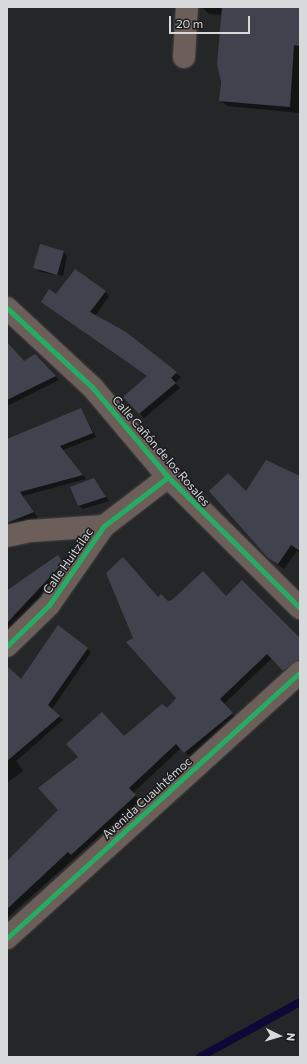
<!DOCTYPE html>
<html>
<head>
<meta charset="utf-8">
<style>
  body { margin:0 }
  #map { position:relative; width:307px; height:1064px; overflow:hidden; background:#252627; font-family:Commissioner,sans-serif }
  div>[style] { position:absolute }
  .shadow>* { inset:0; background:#0007 }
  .stream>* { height:8px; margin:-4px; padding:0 4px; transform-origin:4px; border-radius:4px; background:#0d0838 }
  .building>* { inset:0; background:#40424e; transform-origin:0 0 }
  .roads { filter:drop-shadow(0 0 1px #424344) drop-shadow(0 0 1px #424344) }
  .minor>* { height:22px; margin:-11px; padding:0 11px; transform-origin:11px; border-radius:11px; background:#6c5e59 }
  .tertiary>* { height:22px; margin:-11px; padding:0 11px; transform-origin:11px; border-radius:11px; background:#6c5e59 }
  .cycleway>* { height:5px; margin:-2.5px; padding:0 2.5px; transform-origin:2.5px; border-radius:2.5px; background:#26ab63 }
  span { translate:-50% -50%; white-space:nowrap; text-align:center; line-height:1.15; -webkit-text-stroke:3px #1b1b1e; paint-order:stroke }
  .street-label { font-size:12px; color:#d8d9db }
  .frame { position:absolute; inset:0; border:8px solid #d8d9db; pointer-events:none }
  .north { position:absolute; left:259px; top:1016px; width:40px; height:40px; -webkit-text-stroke:3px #1b1b1e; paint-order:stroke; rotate:95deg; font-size:11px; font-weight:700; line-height:16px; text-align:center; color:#d8d9db }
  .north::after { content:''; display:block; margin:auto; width:14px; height:18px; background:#d8d9db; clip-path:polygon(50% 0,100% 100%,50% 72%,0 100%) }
  .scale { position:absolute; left:169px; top:16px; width:81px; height:18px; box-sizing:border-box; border:2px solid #d8d9db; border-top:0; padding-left:5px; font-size:12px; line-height:14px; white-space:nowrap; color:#d8d9db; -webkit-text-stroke:3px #1b1b1e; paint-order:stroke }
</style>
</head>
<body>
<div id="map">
  <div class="shadow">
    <div style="clip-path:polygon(202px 7px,300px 7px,300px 113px,227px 106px,220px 100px,223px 15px,209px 14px)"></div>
    <div style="clip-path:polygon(64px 252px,67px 256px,63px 276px,40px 272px,36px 268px)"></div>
    <div style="clip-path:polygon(105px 291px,109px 296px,95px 316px,126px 333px,181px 377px,175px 383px,180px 388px,144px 418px,125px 397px,148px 377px,42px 302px,57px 295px)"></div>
    <div style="clip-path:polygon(7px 354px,24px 362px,35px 355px,59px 380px,7px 406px)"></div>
    <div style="clip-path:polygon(81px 409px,96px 437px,63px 450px,86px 479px,23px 496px,38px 518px,7px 526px,7px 441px)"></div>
    <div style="clip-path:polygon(94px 479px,109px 501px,83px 509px,79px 506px)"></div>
    <div style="clip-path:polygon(300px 479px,300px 552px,297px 551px,284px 569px,269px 557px,246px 493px)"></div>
    <div style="clip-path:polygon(58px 557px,68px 567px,7px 632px,7px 589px)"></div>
    <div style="clip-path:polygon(158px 598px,168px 602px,226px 598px,300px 639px,300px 666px,288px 675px,272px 658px,224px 704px,237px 719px,190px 757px,181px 748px,133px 793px,140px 800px,8px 917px,7px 863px,59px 810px,124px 737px,167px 710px,178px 698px,134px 639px)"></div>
    <div style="clip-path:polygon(87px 648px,91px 652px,52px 709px,63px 720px,16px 761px,23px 771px,7px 783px,7px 669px,21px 681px)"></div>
  </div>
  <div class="stream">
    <div style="left:200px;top:1057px;width:114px;rotate:-28.8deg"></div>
  </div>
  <div class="building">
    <div style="clip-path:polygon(222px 7px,300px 7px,299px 46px,294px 45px,290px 107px,219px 101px,221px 82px,217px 64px)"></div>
    <div style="left:40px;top:244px;width:25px;height:25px;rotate:16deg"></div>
    <div style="clip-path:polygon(75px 269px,106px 291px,90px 312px,126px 332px,177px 372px,171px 378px,176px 383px,139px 414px,123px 397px,147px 376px,41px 302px,49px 289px,56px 294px)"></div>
    <div style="clip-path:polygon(7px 342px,24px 361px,35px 354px,56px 376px,7px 400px)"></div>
    <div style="clip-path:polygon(81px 408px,93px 433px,60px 446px,83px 475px,20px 492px,34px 512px,7px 523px,7px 439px)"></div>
    <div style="clip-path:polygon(266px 460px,300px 476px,300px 551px,291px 545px,278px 564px,268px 558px,209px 491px,228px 473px,246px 491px)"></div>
    <div style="clip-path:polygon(94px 478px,106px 497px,78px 506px,70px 487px)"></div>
    <div style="clip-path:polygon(58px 555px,63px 563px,7px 623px,7px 590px)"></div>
    <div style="clip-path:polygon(123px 557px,158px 597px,161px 594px,168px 601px,172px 600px,203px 571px,226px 596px,242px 580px,300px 638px,300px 659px,283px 671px,267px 654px,220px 699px,233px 713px,184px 753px,176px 744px,129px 788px,136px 795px,71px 855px,68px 852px,7px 909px,7px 861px,58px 810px,38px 788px,78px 757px,66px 744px,102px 712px,124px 736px,162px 704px,167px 708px,176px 698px,126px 642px,133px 638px,106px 573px)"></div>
    <div style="clip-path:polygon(58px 625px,88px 648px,48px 705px,60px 716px,7px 761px,7px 666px,21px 679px)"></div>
  </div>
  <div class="roads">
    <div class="minor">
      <div style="left:184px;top:57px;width:50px;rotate:-86.6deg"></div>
      <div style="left:7px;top:308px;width:117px;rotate:42.9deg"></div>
      <div style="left:93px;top:388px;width:116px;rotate:49.9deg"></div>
      <div style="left:168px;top:477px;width:186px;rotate:44.8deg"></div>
      <div style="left:7px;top:536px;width:25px;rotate:-12deg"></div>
      <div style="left:31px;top:531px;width:73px;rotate:-3.9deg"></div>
      <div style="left:7px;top:646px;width:59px;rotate:-44.3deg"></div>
      <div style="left:49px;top:605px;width:96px;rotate:-55.2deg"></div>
      <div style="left:104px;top:526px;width:81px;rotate:-37.4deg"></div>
    </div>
    <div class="tertiary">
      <div style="left:7px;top:938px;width:396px;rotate:-42.2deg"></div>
    </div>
  </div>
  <div class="cycleway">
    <div style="left:7px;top:308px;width:117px;rotate:42.9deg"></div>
    <div style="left:93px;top:388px;width:116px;rotate:49.9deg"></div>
    <div style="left:168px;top:477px;width:186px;rotate:44.8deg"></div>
    <div style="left:7px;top:646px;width:59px;rotate:-44.3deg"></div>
    <div style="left:49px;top:605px;width:96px;rotate:-55.2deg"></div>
    <div style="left:104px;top:526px;width:81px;rotate:-37.4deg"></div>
    <div style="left:7px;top:938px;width:396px;rotate:-42.2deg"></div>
  </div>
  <div class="street-label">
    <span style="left:161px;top:451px;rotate:49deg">Calle Cañón de los Rosales</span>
    <span style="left:68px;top:561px;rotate:-55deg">Calle Huitzilac</span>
    <span style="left:147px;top:798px;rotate:-42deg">Avenida Cuauhtémoc</span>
  </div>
  <div class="frame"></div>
  <div class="north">N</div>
  <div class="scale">20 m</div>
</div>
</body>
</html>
